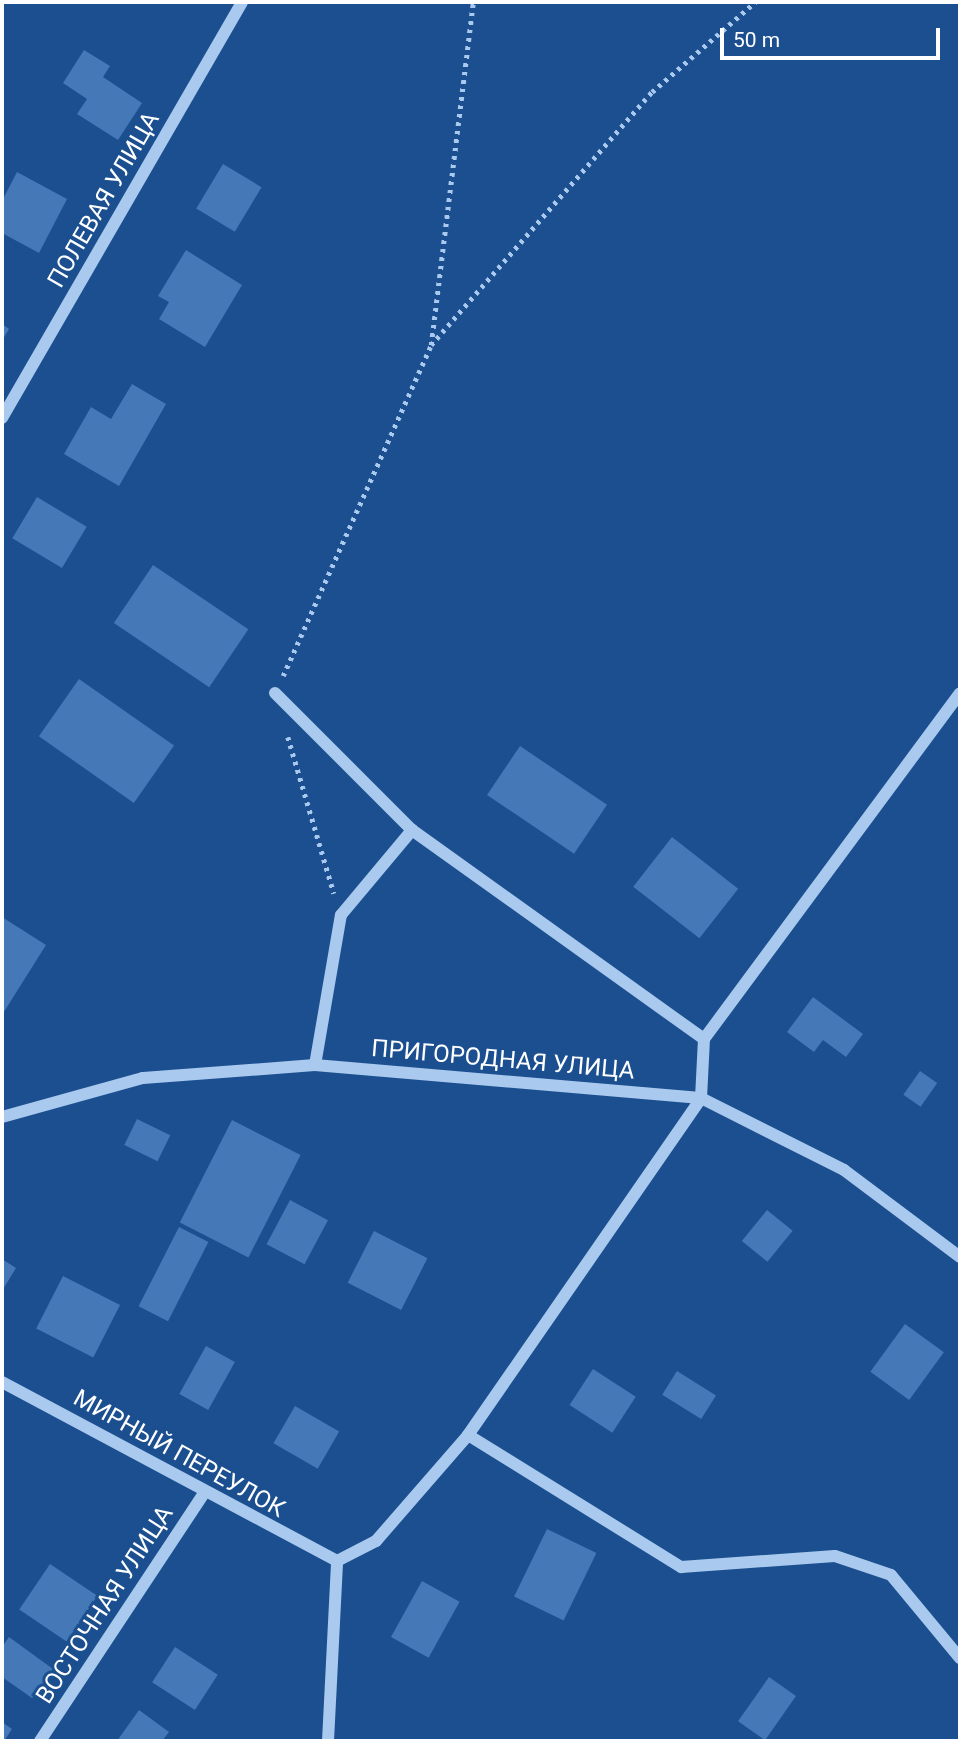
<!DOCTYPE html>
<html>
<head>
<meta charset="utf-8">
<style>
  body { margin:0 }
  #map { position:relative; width:962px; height:1743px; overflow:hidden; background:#1b4f8f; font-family:Roboto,sans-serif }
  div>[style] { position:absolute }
  .building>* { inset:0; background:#4478b7; transform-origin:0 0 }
  .path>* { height:4.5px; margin-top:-2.25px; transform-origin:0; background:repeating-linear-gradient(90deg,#a9c9ee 0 3.5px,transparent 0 8.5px) }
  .minor>* { height:12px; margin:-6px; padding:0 6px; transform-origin:6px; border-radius:6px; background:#a9c9ee }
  span { translate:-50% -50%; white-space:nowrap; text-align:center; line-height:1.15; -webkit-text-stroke:6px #1b4f8f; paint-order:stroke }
  .street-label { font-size:24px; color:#fff }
  .frame { position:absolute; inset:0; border:4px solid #fff; pointer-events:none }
  .scale { position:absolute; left:720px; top:28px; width:220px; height:32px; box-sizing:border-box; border:4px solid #fff; border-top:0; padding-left:9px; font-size:21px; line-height:24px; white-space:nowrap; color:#fff; -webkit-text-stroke:5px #1b4f8f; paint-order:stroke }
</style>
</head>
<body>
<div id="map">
  <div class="building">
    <div style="clip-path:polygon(84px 50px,110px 66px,103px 77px,142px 103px,118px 140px,77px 114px,87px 99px,63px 83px)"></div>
    <div style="left:223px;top:164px;width:45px;height:52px;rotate:31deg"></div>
    <div style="clip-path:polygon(17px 172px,67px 199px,39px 253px,2px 233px,2px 201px)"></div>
    <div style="clip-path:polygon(186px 250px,242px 285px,205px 347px,159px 319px,169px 302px,158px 296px)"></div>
    <div style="clip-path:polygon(2px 324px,9px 329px,2px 341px)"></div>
    <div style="clip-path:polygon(132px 384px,166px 404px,119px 486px,64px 454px,91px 407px,111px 419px)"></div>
    <div style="left:37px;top:497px;width:58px;height:48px;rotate:31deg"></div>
    <div style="left:153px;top:565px;width:115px;height:70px;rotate:34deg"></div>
    <div style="left:79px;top:679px;width:116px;height:70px;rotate:35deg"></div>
    <div style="left:520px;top:746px;width:105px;height:59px;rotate:34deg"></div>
    <div style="left:672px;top:837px;width:84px;height:63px;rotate:38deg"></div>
    <div style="clip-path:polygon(2px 917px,46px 945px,2px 1015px)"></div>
    <div style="clip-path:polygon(813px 997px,863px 1034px,846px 1057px,823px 1040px,814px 1052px,787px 1032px)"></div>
    <div style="left:920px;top:1071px;width:21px;height:29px;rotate:35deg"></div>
    <div style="left:137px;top:1119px;width:37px;height:29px;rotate:26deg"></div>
    <div style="left:232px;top:1120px;width:77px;height:115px;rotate:27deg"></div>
    <div style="left:290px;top:1200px;width:43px;height:50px;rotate:28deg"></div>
    <div style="left:767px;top:1210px;width:33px;height:40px;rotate:39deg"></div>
    <div style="left:179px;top:1227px;width:33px;height:89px;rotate:27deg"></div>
    <div style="left:374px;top:1231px;width:60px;height:58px;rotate:27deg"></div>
    <div style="clip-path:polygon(2px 1259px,16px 1268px,2px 1291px)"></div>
    <div style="left:63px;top:1276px;width:64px;height:59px;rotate:27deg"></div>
    <div style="left:905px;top:1324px;width:48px;height:59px;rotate:36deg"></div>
    <div style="left:206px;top:1346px;width:33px;height:55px;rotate:29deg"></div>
    <div style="left:593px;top:1369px;width:51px;height:43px;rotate:33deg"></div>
    <div style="left:677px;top:1371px;width:46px;height:28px;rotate:32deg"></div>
    <div style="left:295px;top:1406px;width:51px;height:43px;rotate:30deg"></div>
    <div style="left:547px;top:1529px;width:55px;height:75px;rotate:26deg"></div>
    <div style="left:50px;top:1564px;width:57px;height:55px;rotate:34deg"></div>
    <div style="left:422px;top:1581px;width:43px;height:64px;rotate:29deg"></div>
    <div style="clip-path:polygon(9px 1637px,53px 1669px,32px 1698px,2px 1677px,2px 1647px)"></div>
    <div style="left:175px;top:1647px;width:51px;height:42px;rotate:33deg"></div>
    <div style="left:769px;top:1677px;width:33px;height:54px;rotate:35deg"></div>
    <div style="clip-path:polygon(139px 1710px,169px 1732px,162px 1741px,117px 1741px)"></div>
    <div style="clip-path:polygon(2px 1722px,12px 1729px,4px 1741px,2px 1741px)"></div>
  </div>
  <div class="path">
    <div style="left:431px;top:345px;width:346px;rotate:-83deg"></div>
    <div style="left:283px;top:676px;width:363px;rotate:-65.9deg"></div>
    <div style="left:431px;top:345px;width:336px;rotate:-48.9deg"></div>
    <div style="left:652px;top:92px;width:137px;rotate:-41.1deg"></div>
    <div style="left:288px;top:737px;width:163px;rotate:73.6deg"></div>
  </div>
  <div class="minor">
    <div style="left:2px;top:418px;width:480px;rotate:-60deg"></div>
    <div style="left:275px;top:693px;width:194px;rotate:45deg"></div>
    <div style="left:412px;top:830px;width:359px;rotate:35.6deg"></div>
    <div style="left:315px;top:1065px;width:152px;rotate:-80.2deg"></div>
    <div style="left:341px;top:915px;width:111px;rotate:-50.1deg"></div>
    <div style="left:2px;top:1117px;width:146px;rotate:-15.5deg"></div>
    <div style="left:143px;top:1078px;width:172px;rotate:-4.3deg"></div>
    <div style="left:315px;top:1065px;width:387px;rotate:4.9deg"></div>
    <div style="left:701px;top:1098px;width:160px;rotate:26.7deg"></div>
    <div style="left:844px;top:1170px;width:145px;rotate:36.9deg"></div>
    <div style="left:2px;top:1382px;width:380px;rotate:28.1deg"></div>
    <div style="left:468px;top:1435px;width:251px;rotate:31.8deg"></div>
    <div style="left:681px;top:1567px;width:154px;rotate:-4.1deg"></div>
    <div style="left:835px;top:1556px;width:59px;rotate:18.7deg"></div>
    <div style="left:891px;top:1575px;width:108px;rotate:50.3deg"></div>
    <div style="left:337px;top:1561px;width:44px;rotate:-27.1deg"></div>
    <div style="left:376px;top:1541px;width:140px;rotate:-49deg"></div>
    <div style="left:468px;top:1435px;width:410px;rotate:-55.3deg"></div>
    <div style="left:701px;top:1098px;width:59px;rotate:-87.1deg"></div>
    <div style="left:704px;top:1039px;width:430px;rotate:-53.5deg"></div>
    <div style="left:40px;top:1741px;width:299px;rotate:-56.5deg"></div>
    <div style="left:328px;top:1741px;width:180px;rotate:-87.1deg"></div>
  </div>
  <div class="street-label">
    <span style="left:104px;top:200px;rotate:-60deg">ПОЛЕВАЯ УЛИЦА</span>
    <span style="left:503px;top:1060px;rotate:5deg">ПРИГОРОДНАЯ УЛИЦА</span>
    <span style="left:179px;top:1454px;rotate:29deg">МИРНЫЙ ПЕРЕУЛОК</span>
    <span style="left:105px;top:1605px;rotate:-57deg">ВОСТОЧНАЯ УЛИЦА</span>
  </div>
  <div class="frame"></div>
  <div class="scale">50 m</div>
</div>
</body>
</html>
